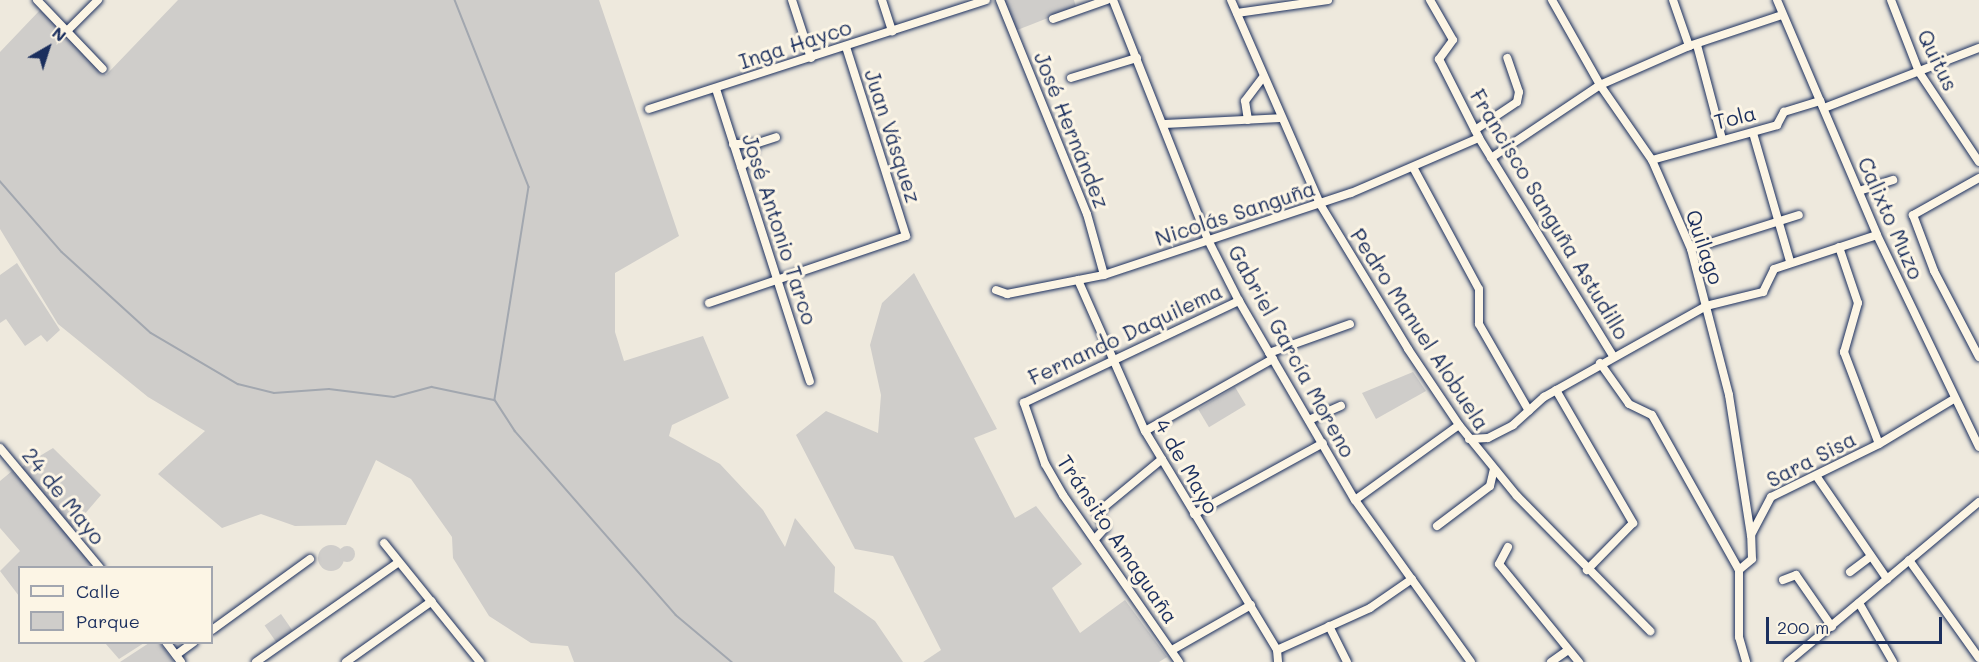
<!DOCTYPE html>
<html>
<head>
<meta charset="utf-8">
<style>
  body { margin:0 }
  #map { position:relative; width:1979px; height:662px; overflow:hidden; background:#eee9dd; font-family:Mali,sans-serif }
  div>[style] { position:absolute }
  .green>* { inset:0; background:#cfcdca; transform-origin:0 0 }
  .round { border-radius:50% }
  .stream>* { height:1.5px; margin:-0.75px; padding:0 0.75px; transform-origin:0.75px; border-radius:0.75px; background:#a2a7af }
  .roads { filter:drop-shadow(0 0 2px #1b2f5e) drop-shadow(0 0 2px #1b2f5e) }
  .minor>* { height:8px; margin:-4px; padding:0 4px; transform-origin:4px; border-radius:4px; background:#fcf5e5 }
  span { translate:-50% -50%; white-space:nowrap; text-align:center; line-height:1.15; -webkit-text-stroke:6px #fcf5e5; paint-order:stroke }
  .street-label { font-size:21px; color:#1b2f5e }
  .legend { position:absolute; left:18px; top:566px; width:195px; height:78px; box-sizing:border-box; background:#fcf5e5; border:2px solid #a2a6af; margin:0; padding:8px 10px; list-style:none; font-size:18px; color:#1b2f5e }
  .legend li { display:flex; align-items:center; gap:12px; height:30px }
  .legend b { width:30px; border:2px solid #a2a6af }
  .north { position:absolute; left:18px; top:18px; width:60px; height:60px; -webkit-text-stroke:4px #fcf5e5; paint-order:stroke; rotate:39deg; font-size:16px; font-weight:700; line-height:24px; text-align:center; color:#1b2f5e }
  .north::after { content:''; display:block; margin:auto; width:21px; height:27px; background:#1b2f5e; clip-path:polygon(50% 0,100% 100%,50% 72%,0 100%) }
  .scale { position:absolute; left:1766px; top:617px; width:176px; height:27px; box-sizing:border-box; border:3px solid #1b2f5e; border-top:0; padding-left:8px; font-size:18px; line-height:21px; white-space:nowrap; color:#1b2f5e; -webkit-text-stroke:4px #fcf5e5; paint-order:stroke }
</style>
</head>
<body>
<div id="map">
  <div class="green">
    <div style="clip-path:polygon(178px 0,599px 0,679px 236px,615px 273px,615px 332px,624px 361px,703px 336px,729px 398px,672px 425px,669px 436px,720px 464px,763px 510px,785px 547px,795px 518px,835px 567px,834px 592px,875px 621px,903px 662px,574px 662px,568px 646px,531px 643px,489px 616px,453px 558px,452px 537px,411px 479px,376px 460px,346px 525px,295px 526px,261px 514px,222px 528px,158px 474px,205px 431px,148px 397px,58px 324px,0 229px,0 52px,40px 10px,106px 75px)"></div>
    <div style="clip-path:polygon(1003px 0,1074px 0,1076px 7px,1015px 31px)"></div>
    <div style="clip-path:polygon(17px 263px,60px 330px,47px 342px,41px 335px,25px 346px,6px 319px,0 323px,0 275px)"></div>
    <div style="clip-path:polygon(914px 273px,997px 429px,974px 438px,1015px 518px,1036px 506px,1082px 564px,1052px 588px,1080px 633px,1125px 600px,1167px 657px,1159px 662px,923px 662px,941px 650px,893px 556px,855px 549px,796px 435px,826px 411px,878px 433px,881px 395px,870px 345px,882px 303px)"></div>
    <div style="clip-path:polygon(1413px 372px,1426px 391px,1376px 419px,1362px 393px)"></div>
    <div style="left:1235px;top:387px;width:21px;height:43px;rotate:59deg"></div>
    <div style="clip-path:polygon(53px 448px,101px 495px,71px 530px,20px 468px)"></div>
    <div style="clip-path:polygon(12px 471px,96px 567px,20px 568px,19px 596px,0 571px,20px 551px,0 528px,0 481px)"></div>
    <div class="round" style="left:318px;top:545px;width:26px;height:26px"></div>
    <div class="round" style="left:339px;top:546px;width:16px;height:16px"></div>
    <div style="left:281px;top:614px;width:21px;height:20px;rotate:55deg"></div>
    <div style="clip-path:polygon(105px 643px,144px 643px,119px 659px)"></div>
    <div style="clip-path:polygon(149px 643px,160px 643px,174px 662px,120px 662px)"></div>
  </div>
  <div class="stream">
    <div style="left:455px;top:0;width:201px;rotate:68.4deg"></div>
    <div style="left:529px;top:187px;width:216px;rotate:99.1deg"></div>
    <div style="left:495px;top:400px;width:37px;rotate:57deg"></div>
    <div style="left:515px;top:431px;width:244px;rotate:48.8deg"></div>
    <div style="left:676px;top:615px;width:73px;rotate:40deg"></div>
    <div style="left:0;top:181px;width:94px;rotate:48.9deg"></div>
    <div style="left:62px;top:252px;width:120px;rotate:42.3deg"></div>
    <div style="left:151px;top:333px;width:101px;rotate:30.4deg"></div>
    <div style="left:238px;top:384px;width:37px;rotate:14deg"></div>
    <div style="left:274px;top:393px;width:55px;rotate:-4.2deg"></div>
    <div style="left:329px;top:389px;width:65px;rotate:7deg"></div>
    <div style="left:394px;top:397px;width:39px;rotate:-15deg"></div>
    <div style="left:432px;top:387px;width:63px;rotate:11.8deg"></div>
  </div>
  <div class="roads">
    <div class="minor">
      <div style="left:37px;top:0;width:95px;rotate:46.3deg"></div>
      <div style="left:792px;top:0;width:61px;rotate:71.9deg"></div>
      <div style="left:882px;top:0;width:33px;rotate:72deg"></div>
      <div style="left:1000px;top:0;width:231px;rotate:67.9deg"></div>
      <div style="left:1087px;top:214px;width:63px;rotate:74.4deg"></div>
      <div style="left:1113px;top:0;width:258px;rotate:68.4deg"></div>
      <div style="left:1208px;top:240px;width:68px;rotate:63.1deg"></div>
      <div style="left:1239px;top:301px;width:230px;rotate:59.8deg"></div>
      <div style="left:1355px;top:500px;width:199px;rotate:54.4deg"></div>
      <div style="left:1231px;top:0;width:223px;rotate:66.4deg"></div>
      <div style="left:1320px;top:204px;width:170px;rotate:58.7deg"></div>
      <div style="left:1408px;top:349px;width:92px;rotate:56.1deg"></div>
      <div style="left:1459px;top:425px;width:92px;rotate:50.8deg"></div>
      <div style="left:1517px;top:496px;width:190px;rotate:45.4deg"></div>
      <div style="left:1430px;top:0;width:46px;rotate:60.1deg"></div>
      <div style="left:1453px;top:40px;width:24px;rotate:126deg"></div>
      <div style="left:1439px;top:59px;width:89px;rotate:63.1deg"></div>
      <div style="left:1479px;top:138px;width:256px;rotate:58.4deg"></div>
      <div style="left:1552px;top:0;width:98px;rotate:60.5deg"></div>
      <div style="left:1600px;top:85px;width:91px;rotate:55.3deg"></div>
      <div style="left:1652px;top:160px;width:97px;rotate:66.3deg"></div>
      <div style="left:1691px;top:249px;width:151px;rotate:75.4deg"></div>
      <div style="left:1729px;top:395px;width:142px;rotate:81.1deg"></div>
      <div style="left:1673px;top:0;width:49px;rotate:70.8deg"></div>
      <div style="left:1777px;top:0;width:255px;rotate:66.9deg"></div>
      <div style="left:1877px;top:235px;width:235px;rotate:64.3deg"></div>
      <div style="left:1891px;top:0;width:77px;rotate:68.7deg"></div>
      <div style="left:1919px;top:72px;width:108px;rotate:56.3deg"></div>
      <div style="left:1237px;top:13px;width:92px;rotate:-8.1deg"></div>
      <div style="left:1053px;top:19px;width:57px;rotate:-19.4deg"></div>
      <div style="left:67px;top:31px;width:44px;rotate:-45deg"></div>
      <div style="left:1697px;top:45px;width:97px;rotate:75.1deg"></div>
      <div style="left:1071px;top:78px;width:69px;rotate:-16.9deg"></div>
      <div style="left:716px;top:89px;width:307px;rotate:72.2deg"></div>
      <div style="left:1824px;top:108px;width:166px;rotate:-21.2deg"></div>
      <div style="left:649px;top:109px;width:354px;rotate:-17.9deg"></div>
      <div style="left:1248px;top:120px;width:19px;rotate:-99deg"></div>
      <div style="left:1245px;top:101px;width:30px;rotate:-53deg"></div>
      <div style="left:1164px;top:124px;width:117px;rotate:-2.9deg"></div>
      <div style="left:1475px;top:130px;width:50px;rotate:-33.7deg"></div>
      <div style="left:1517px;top:102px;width:10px;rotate:-79deg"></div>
      <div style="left:1519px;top:92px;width:36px;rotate:-109deg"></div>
      <div style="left:1753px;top:133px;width:133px;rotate:73.9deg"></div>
      <div style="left:733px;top:144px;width:22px"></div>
      <div style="left:1491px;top:158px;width:131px;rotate:-33.8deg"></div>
      <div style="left:1600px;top:85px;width:97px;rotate:-23.7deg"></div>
      <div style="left:1689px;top:46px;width:98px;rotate:-18.4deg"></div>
      <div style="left:1652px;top:160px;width:130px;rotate:-15.6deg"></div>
      <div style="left:1777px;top:125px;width:15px;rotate:-62deg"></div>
      <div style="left:1784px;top:112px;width:38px;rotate:-17deg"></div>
      <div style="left:741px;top:167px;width:14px;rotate:-39deg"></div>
      <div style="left:752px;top:158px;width:14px;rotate:-78deg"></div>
      <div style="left:755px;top:144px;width:22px;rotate:-18deg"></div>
      <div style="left:1414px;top:169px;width:136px;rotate:61.6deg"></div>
      <div style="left:1479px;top:289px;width:35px;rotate:90deg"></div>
      <div style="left:1479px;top:324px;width:100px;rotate:60.1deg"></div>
      <div style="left:1979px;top:178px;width:76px;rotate:150.7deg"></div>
      <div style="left:1913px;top:215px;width:60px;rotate:69.4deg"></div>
      <div style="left:1934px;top:271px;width:97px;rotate:62.4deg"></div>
      <div style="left:1859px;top:191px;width:36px;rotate:-18deg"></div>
      <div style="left:1839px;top:247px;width:59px;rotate:71.3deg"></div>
      <div style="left:1858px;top:303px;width:51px;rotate:105.9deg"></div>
      <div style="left:1844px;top:352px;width:98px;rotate:69.2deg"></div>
      <div style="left:1879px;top:444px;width:87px;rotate:-31deg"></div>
      <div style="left:1691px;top:249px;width:113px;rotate:-17.5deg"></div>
      <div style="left:1078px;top:280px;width:165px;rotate:66.1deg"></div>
      <div style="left:1145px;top:431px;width:256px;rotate:58.9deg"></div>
      <div style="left:1277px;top:650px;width:12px;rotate:85deg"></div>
      <div style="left:996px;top:290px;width:12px;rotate:20deg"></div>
      <div style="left:1007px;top:294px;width:99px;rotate:-11.1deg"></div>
      <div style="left:1104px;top:275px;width:260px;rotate:-18.4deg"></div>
      <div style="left:1351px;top:193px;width:139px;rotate:-23.3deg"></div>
      <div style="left:709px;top:303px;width:208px;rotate:-18.8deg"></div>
      <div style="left:906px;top:236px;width:198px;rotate:-107.6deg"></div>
      <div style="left:1269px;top:353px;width:86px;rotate:-19.7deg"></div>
      <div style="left:1600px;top:363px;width:50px;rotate:54.7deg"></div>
      <div style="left:1629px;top:404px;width:25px;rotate:26deg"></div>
      <div style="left:1652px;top:415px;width:178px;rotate:60.7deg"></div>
      <div style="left:1556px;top:390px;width:154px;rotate:59.9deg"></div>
      <div style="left:1633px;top:523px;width:66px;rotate:134.4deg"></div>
      <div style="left:1309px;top:420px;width:35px;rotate:-24deg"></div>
      <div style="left:1145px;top:431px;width:147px;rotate:-29.4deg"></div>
      <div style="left:1469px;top:439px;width:19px;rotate:-3deg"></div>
      <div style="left:1488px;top:438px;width:28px;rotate:-27deg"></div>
      <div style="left:1513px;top:425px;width:42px;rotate:-42.1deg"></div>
      <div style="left:1544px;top:397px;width:186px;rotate:-29.3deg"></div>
      <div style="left:1706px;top:306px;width:59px;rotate:-13.8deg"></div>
      <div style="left:1763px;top:292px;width:25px;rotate:-64deg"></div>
      <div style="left:1774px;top:269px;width:108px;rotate:-18.3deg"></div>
      <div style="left:0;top:448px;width:156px;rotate:50.2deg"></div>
      <div style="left:1817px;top:477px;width:124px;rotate:55.5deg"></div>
      <div style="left:1355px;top:500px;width:128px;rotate:-35.8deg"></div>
      <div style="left:1194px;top:514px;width:147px;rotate:-28.8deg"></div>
      <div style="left:1437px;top:526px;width:66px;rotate:-37deg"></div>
      <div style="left:1490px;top:486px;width:17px;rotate:-77deg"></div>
      <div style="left:1095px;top:539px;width:15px;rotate:-48deg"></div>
      <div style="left:1105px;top:528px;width:17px;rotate:-114deg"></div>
      <div style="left:1098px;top:512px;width:83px;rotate:-39.6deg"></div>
      <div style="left:384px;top:543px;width:153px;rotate:51.1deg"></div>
      <div style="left:1508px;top:547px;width:19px;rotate:118deg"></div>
      <div style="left:1499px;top:564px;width:127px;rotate:50.8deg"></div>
      <div style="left:1909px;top:560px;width:120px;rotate:54.5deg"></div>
      <div style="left:1739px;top:570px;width:17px;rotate:-40deg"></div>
      <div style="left:1752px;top:559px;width:24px;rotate:-92deg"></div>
      <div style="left:1751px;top:535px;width:43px;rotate:-62.2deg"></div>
      <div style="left:1771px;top:497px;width:120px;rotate:-26.1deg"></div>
      <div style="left:1739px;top:570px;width:67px;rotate:90deg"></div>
      <div style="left:1739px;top:637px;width:26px;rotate:74deg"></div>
      <div style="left:1850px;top:572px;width:26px;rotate:-37deg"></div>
      <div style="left:1783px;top:580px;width:14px;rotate:-21deg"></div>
      <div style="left:1796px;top:575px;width:63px;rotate:55.3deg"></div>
      <div style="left:1859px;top:603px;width:68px;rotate:60deg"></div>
      <div style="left:1329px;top:626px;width:40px;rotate:63.4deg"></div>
      <div style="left:212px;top:630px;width:121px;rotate:-35.9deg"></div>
      <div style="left:166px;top:642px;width:25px;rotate:53deg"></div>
      <div style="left:1172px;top:650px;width:91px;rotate:-29.7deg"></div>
      <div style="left:1277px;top:650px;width:102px;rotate:-24.3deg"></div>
      <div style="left:1370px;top:608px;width:51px;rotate:-34.6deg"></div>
      <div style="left:176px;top:655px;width:22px;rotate:-36deg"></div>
      <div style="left:256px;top:662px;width:174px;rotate:-35deg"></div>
      <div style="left:346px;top:662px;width:105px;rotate:-35.3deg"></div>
      <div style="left:1179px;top:662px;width:203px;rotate:-124.8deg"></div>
      <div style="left:1063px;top:495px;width:36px;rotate:-120deg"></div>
      <div style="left:1045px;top:464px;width:65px;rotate:-109deg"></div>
      <div style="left:1024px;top:403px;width:238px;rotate:-25.4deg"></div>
      <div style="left:1551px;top:662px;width:19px;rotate:-35deg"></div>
      <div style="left:1788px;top:662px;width:249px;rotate:-40deg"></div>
    </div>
  </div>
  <div class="street-label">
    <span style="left:795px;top:44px;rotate:-18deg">Inga Hayco</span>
    <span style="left:1938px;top:60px;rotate:64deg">Quitus</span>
    <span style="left:1735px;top:117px;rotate:-14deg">Tola</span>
    <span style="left:1072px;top:130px;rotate:68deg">José Hernández</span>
    <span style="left:893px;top:136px;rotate:72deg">Juan Vásquez</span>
    <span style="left:1235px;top:213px;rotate:-18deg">Nicolás Sanguña</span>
    <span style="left:1550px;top:214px;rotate:59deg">Francisco Sanguña Astudillo</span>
    <span style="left:1891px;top:218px;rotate:66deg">Calixto Muzo</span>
    <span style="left:780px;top:229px;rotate:72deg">José Antonio Tarco</span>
    <span style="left:1705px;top:247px;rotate:71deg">Quilago</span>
    <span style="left:1420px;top:329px;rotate:57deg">Pedro Manuel Alobuela</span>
    <span style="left:1125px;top:334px;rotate:-25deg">Fernando Daquilema</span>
    <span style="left:1292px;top:351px;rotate:61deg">Gabriel García Moreno</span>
    <span style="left:1811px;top:459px;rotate:-27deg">Sara Sisa</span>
    <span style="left:1187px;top:466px;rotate:60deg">4 de Mayo</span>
    <span style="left:64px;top:496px;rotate:51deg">24 de Mayo</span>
    <span style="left:1118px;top:539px;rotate:56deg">Tránsito Amaguaña</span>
  </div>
  <ul class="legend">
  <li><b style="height:8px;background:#fcf5e5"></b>Calle</li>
  <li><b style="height:16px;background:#cfcdca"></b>Parque</li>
  </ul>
  <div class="north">N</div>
  <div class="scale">200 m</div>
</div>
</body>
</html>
